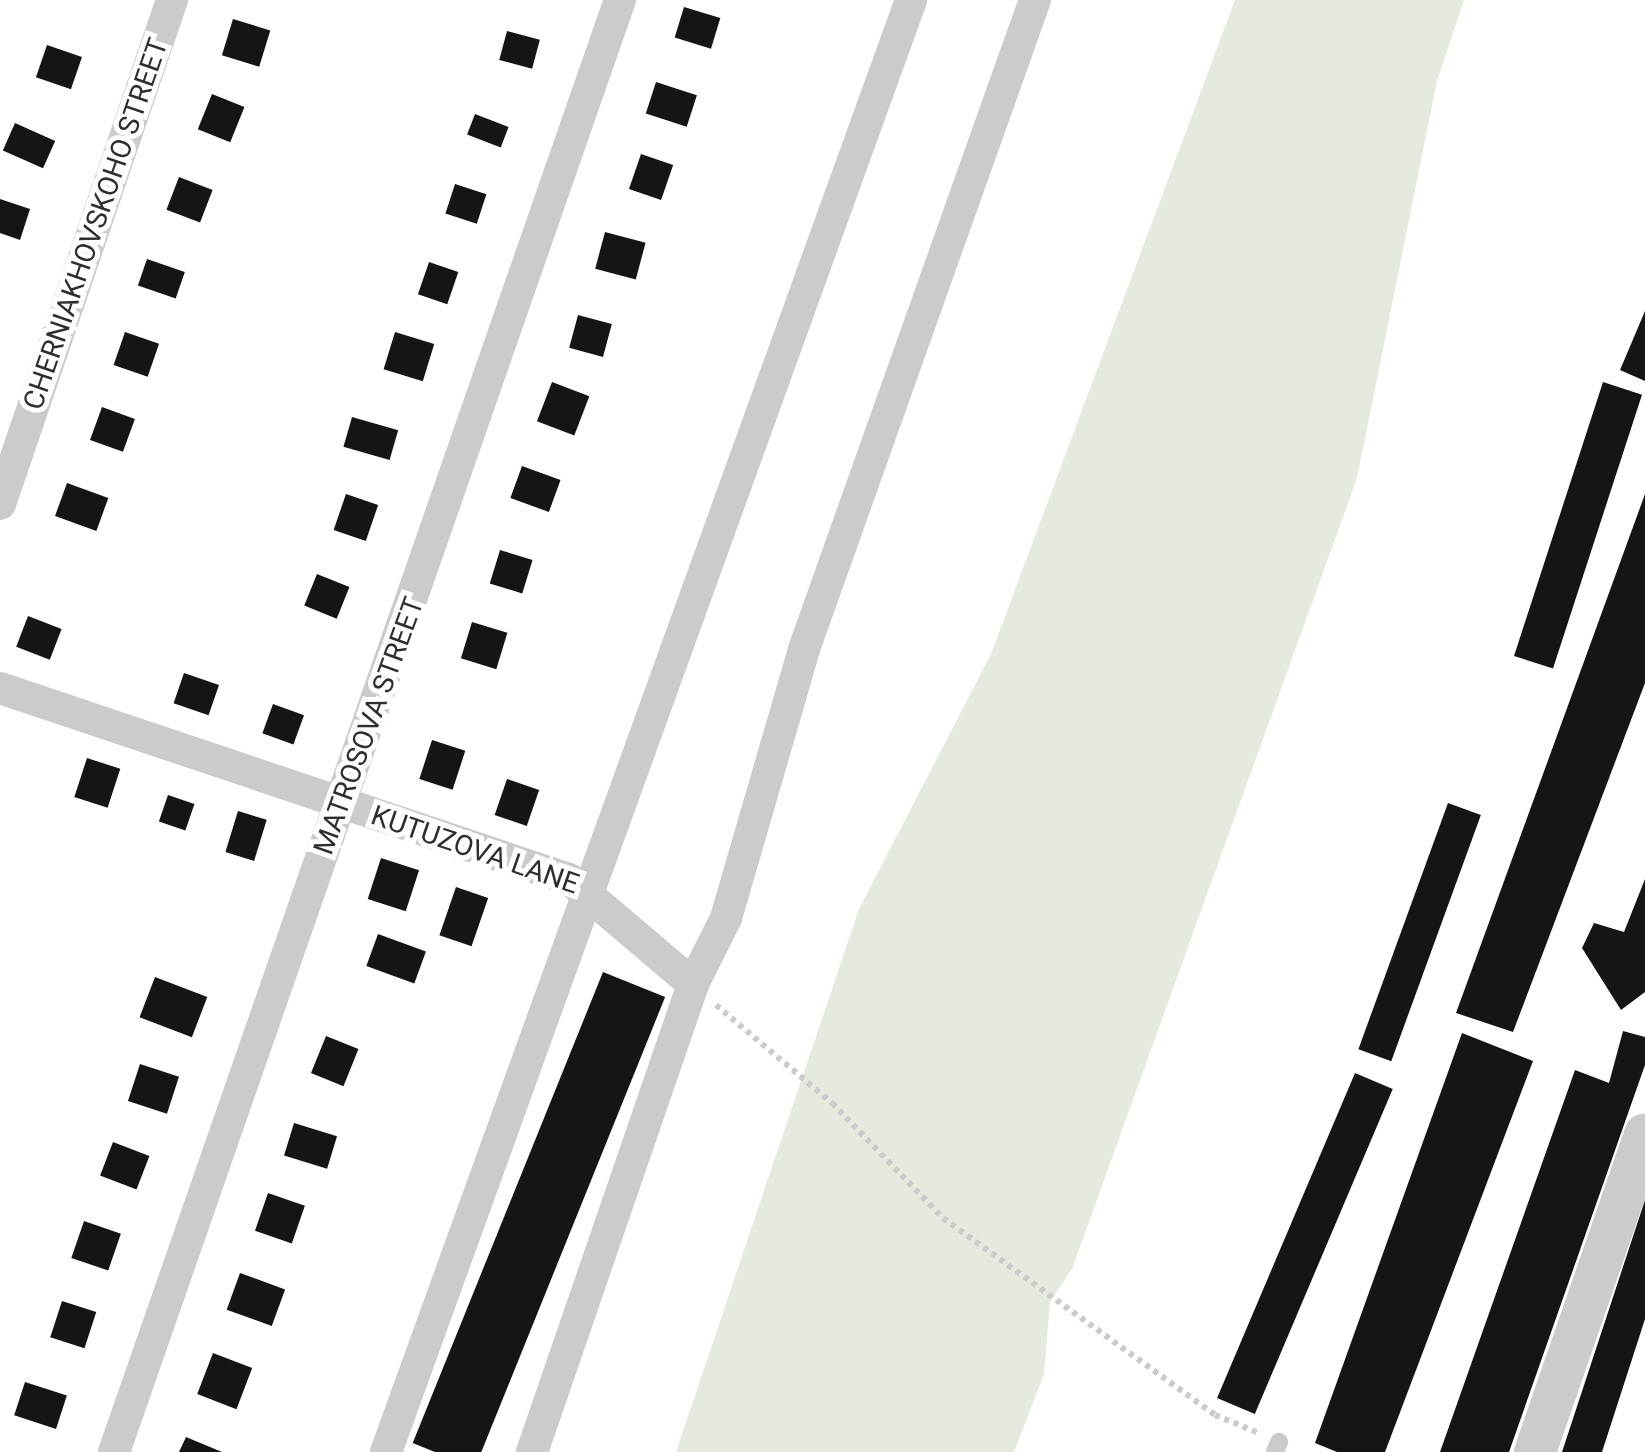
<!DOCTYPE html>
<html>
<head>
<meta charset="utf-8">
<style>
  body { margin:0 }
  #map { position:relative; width:1645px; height:1452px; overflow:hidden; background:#fff; font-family:Roboto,sans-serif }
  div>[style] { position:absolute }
  .green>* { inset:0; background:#e4eadd }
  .building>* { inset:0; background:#151515; transform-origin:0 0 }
  .path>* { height:6px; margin-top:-3px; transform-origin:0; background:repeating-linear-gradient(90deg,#cbcbcb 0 5px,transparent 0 10px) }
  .service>* { height:18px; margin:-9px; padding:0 9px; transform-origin:9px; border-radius:9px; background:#cbcbcb }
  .minor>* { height:32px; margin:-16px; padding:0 16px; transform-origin:16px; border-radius:16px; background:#cbcbcb }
  .tertiary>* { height:42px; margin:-21px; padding:0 21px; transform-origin:21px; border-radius:21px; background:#cbcbcb }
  span { translate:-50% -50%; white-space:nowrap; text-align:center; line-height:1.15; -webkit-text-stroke:10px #fff; paint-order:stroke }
  .street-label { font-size:28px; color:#2e2e2e }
</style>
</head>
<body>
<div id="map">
  <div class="green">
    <div style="clip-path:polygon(1235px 0,1464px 0,1437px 81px,1357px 478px,1072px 1269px,1050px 1302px,1044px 1374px,1014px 1452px,676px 1452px,859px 909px,991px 654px)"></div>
  </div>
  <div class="building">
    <div style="left:684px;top:7px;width:38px;height:32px;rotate:17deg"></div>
    <div style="left:233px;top:19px;width:39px;height:38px;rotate:17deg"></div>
    <div style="left:507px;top:31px;width:34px;height:30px;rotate:15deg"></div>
    <div style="left:47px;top:45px;width:37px;height:34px;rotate:19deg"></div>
    <div style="left:656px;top:82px;width:43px;height:33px;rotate:18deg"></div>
    <div style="left:212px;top:94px;width:35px;height:38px;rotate:22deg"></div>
    <div style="left:475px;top:114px;width:36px;height:22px;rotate:21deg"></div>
    <div style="left:15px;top:123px;width:44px;height:30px;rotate:24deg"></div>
    <div style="left:641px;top:154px;width:34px;height:37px;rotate:19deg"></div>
    <div style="left:179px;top:177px;width:36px;height:35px;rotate:21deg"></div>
    <div style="left:455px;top:184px;width:33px;height:31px;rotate:18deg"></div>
    <div style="clip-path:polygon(0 199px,30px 209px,20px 240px,0 233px)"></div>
    <div style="left:605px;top:232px;width:42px;height:38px;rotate:15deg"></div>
    <div style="left:147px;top:259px;width:40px;height:28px;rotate:19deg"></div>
    <div style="left:429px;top:262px;width:31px;height:34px;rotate:19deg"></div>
    <div style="clip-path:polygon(1645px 311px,1645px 381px,1620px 370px)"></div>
    <div style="left:578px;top:315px;width:35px;height:34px;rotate:15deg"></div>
    <div style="left:125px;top:332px;width:36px;height:35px;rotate:19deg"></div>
    <div style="left:395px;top:332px;width:41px;height:39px;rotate:17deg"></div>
    <div style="left:552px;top:382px;width:40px;height:42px;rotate:21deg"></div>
    <div style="left:1603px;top:382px;width:41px;height:288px;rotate:18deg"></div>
    <div style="left:102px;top:407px;width:35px;height:35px;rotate:20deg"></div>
    <div style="left:352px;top:417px;width:48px;height:31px;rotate:16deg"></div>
    <div style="left:522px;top:466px;width:41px;height:34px;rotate:20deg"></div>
    <div style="left:67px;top:483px;width:44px;height:35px;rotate:20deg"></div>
    <div style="left:346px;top:494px;width:34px;height:38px;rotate:19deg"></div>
    <div style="clip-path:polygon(1645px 494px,1645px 683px,1513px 1032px,1456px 1013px)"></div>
    <div style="left:500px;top:550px;width:34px;height:35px;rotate:17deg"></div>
    <div style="left:317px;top:574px;width:35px;height:34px;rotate:22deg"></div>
    <div style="left:28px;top:616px;width:36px;height:33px;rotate:21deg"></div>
    <div style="left:472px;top:622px;width:37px;height:38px;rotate:17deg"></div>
    <div style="left:184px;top:673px;width:37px;height:32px;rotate:19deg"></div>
    <div style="left:273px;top:704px;width:33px;height:31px;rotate:20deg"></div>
    <div style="left:432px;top:740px;width:35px;height:41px;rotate:18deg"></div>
    <div style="left:87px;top:758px;width:35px;height:41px;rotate:18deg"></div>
    <div style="left:507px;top:779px;width:34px;height:38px;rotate:19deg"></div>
    <div style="left:168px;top:795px;width:28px;height:28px;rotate:19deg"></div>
    <div style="left:1448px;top:803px;width:35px;height:262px;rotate:20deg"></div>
    <div style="left:238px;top:811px;width:30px;height:43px;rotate:17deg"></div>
    <div style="left:381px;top:858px;width:40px;height:43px;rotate:18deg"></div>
    <div style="clip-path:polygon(1645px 879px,1645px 992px,1621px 1010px,1582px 948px,1594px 923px,1624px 932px)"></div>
    <div style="left:456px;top:887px;width:34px;height:51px;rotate:19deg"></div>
    <div style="left:378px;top:934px;width:51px;height:34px;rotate:20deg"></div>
    <div style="left:603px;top:972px;width:67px;height:508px;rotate:22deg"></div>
    <div style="left:155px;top:977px;width:56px;height:43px;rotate:21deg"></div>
    <div style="clip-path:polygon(1623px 1031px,1645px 1037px,1645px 1065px,1509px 1452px,1440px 1452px,1575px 1070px,1609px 1083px)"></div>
    <div style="clip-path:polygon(1462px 1033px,1533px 1061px,1385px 1452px,1337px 1452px,1315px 1443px)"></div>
    <div style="left:326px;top:1036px;width:35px;height:40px;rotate:22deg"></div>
    <div style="left:140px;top:1064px;width:41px;height:39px;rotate:18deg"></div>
    <div style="left:1355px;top:1073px;width:41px;height:353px;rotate:23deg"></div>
    <div style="left:294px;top:1123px;width:45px;height:34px;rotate:17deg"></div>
    <div style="left:113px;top:1142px;width:39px;height:36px;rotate:21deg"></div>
    <div style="left:268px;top:1193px;width:39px;height:40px;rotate:19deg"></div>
    <div style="clip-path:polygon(1645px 1200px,1645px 1319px,1602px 1452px,1562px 1452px)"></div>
    <div style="left:84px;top:1221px;width:39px;height:39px;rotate:19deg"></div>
    <div style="left:240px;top:1273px;width:48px;height:39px;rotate:20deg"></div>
    <div style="left:62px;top:1301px;width:36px;height:38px;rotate:18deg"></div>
    <div style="left:213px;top:1353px;width:42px;height:44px;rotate:21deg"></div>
    <div style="left:25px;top:1382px;width:44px;height:35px;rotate:18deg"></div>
    <div style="clip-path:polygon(186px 1437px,222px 1452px,179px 1452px)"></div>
  </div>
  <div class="path">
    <div style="left:716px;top:1005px;width:152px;rotate:40.2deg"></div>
    <div style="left:832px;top:1103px;width:160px;rotate:46deg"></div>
    <div style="left:943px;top:1218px;width:336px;rotate:35.9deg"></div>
    <div style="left:1215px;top:1415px;width:50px;rotate:22.4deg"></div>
  </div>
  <div class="service">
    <div style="left:1275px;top:1452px;width:11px;rotate:-68deg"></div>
  </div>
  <div class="minor">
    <div style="left:0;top:504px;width:533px;rotate:-71.16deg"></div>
    <div style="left:0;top:688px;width:600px;rotate:18.56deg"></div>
    <div style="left:569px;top:879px;width:162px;rotate:40.3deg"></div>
    <div style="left:114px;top:1452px;width:1538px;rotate:-70.79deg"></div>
    <div style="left:386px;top:1452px;width:1544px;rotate:-70.12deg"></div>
    <div style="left:532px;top:1452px;width:495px;rotate:-71deg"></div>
    <div style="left:693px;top:984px;width:74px;rotate:-63.4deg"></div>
    <div style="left:726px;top:918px;width:280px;rotate:-73.8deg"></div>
    <div style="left:804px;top:649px;width:689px;rotate:-70.41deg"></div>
  </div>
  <div class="tertiary">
    <div style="left:1535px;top:1452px;width:336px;rotate:-70.9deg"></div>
  </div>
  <div class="street-label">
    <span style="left:96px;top:224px;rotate:-71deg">CHERNIAKHOVSKOHO STREET</span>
    <span style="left:369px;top:726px;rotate:-70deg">MATROSOVA STREET</span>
    <span style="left:475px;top:850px;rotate:19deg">KUTUZOVA LANE</span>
  </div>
</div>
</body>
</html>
